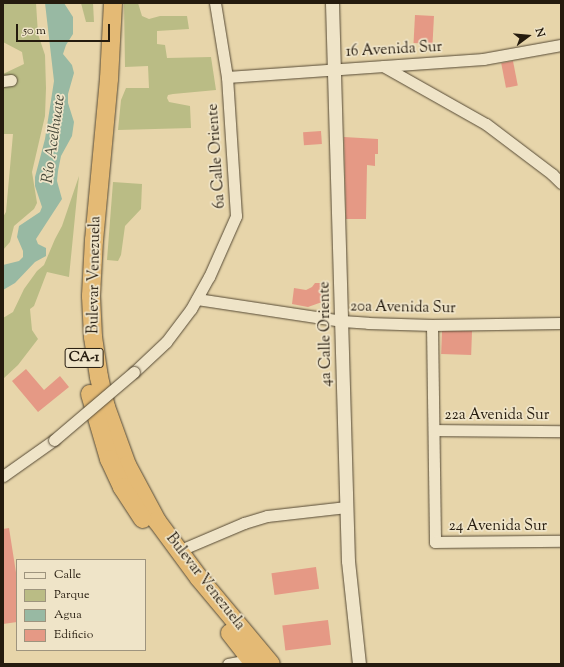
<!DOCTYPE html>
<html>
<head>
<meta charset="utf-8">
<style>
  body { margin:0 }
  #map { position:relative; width:564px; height:667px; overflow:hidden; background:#e7d5aa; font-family:"Sorts Mill Goudy",serif }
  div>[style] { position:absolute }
  .green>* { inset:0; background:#babc85 }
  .water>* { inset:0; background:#98b9a3 }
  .building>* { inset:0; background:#e59985; transform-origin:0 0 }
  .roads { filter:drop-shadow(0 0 1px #564a35) drop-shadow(0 0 1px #564a35) }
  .minor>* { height:11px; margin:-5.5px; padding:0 5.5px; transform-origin:5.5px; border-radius:5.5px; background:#efe4c8 }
  .tertiary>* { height:13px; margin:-6.5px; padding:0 6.5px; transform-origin:6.5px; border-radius:6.5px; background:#efe4c8 }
  .trunk>* { height:18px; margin:-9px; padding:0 9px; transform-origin:9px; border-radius:9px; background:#e4ba75 }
  .bridges { filter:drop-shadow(0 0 1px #564a35) drop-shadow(0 0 1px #564a35) }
  .minor-bridge>* { height:11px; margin:-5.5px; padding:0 5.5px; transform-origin:5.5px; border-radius:5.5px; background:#efe4c8 }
  span { translate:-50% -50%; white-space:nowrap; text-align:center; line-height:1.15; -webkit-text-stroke:3.5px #efe4c8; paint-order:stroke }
  .shield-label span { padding:1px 3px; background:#efe4c8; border:1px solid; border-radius:3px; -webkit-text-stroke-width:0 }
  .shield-label { font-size:14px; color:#251b0e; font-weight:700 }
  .street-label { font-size:15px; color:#251b0e }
  .water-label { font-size:16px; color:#484a3b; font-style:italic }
  .frame { position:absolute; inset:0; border:4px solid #251b0e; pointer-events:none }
  .legend { position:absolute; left:16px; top:559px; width:130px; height:92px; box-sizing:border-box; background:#efe4c8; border:1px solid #9e947e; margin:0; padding:5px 7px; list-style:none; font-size:12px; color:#251b0e }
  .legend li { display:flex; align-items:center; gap:8px; height:20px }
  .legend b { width:20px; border:1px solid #9e947e }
  .north { position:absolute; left:508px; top:16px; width:40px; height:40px; -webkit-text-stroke:3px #efe4c8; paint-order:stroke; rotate:74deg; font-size:11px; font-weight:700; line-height:16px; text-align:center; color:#251b0e }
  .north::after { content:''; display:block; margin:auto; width:14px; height:18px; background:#251b0e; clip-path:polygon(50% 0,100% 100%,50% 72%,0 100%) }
  .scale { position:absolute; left:16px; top:24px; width:94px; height:18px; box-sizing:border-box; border:2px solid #251b0e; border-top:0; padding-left:5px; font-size:12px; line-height:14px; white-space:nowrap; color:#251b0e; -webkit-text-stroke:3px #efe4c8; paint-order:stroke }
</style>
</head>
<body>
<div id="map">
  <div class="green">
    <div style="clip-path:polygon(4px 3px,36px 3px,38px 34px,45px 55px,46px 88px,45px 116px,32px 172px,37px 203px,34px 209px,14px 226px,10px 242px,3px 250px,3px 217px,6px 212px,13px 134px,3px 134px,3px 74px,24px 64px,22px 52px,3px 42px)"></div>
    <div style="clip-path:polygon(81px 3px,93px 3px,94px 22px,86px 22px)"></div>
    <div style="clip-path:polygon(124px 3px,138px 3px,142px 16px,149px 19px,160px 16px,187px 16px,189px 29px,157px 31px,157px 44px,165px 45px,167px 58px,211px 57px,216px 90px,173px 94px,168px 95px,167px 98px,169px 102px,190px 106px,191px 128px,118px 130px,121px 100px,126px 88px,149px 88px,148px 66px,125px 67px)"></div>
    <div style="clip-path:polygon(79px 176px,69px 277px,47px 272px,34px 306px,30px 309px,32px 330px,38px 339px,18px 365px,3px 379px,3px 318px,13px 312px,24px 289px,37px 271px,44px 265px,55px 239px,62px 226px)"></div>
    <div style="clip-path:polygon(113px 182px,142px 184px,141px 209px,125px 226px,121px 255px,118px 261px,107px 260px)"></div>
  </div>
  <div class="water">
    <div style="clip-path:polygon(45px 3px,64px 3px,73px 17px,73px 34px,66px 45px,63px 54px,72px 65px,74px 73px,68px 94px,68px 103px,74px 122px,72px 136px,61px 156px,58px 171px,57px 181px,62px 199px,36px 239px,38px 244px,46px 248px,46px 256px,35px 262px,15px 283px,3px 290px,3px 265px,19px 261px,23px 257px,23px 251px,17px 237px,19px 226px,40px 212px,42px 207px,35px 186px,35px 177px,45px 139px,54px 81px)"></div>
  </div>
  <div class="building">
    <div style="left:415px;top:15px;width:19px;height:28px;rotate:3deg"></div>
    <div style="left:513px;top:61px;width:25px;height:12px;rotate:79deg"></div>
    <div style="left:321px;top:131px;width:13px;height:18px;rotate:86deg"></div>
    <div style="clip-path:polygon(344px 137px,378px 139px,378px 154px,375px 154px,375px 166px,367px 165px,366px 219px,346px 219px)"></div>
    <div style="clip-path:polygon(315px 283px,326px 283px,325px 298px,322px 302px,308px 307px,292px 304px,294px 288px,306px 290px,312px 287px)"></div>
    <div style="left:472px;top:331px;width:24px;height:30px;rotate:92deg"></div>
    <div style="clip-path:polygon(26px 369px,44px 390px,60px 376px,69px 387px,38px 412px,12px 381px)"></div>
    <div style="clip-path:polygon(9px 528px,17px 579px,17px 622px,3px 624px,3px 529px)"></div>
    <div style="left:316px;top:567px;width:22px;height:45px;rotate:82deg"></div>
    <div style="left:328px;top:620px;width:25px;height:46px;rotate:83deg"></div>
  </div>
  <div class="roads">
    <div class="minor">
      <div style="left:383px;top:66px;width:118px;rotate:29.4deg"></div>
      <div style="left:486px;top:124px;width:83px;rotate:37.1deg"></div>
      <div style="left:552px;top:174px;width:13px;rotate:45deg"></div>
      <div style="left:227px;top:77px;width:257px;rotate:-4deg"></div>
      <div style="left:483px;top:59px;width:79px;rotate:-10.2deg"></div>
      <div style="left:3px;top:81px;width:8px;rotate:-7deg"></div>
      <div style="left:197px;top:299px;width:147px;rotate:8.6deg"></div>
      <div style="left:342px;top:321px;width:26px;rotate:4deg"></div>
      <div style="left:368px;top:323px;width:64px;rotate:1.8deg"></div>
      <div style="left:432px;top:325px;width:129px;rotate:-0.9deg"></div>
      <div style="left:432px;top:325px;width:217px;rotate:89.2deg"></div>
      <div style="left:435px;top:542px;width:126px;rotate:-0.5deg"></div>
      <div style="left:134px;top:372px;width:44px;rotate:-43.2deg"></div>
      <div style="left:166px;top:342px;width:41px;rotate:-52.9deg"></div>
      <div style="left:191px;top:309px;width:37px;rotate:-61deg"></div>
      <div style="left:209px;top:277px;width:67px;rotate:-66.1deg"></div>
      <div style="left:236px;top:216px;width:139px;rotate:-93.7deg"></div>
      <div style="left:227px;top:77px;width:75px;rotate:-99.2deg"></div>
      <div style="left:434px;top:430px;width:127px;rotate:0.5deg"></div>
      <div style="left:3px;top:476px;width:62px;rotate:-35.2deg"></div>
      <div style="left:178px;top:551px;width:72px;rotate:-23deg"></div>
      <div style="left:244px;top:523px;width:24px;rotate:-17deg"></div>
      <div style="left:267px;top:516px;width:80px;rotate:-6.5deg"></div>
      <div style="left:228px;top:664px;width:15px;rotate:-11deg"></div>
      <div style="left:243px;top:661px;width:6px;rotate:-39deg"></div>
    </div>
    <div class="tertiary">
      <div style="left:332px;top:3px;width:558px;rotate:88.36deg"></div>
      <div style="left:348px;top:561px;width:104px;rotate:83.9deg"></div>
    </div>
    <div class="trunk">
      <div style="left:113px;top:3px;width:76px;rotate:93deg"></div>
      <div style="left:109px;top:79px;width:162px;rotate:95.3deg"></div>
      <div style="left:94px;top:240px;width:56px;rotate:93.1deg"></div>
      <div style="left:91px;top:296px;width:41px;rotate:87.2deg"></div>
      <div style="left:93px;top:337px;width:40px;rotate:81.5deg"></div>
      <div style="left:99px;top:377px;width:31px;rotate:77deg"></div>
      <div style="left:106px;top:407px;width:62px;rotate:70.1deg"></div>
      <div style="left:127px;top:465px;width:64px;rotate:61.8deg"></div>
      <div style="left:157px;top:521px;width:71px;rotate:53.6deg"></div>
      <div style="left:199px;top:578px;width:112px;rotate:50.1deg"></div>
      <div style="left:90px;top:394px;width:68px;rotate:73.7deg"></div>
      <div style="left:109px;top:459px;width:31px;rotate:65deg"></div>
      <div style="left:122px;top:487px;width:38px;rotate:57deg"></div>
      <div style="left:230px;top:633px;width:39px;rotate:52deg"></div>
    </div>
  </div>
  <div class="bridges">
    <div class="minor-bridge">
      <div style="left:54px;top:440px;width:105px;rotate:-40.4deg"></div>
    </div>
  </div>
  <div class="shield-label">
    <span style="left:84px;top:358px">CA-1</span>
  </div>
  <div class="street-label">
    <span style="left:394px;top:50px;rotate:-3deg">16 Avenida Sur</span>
    <span style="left:217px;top:156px;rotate:-94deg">6a Calle Oriente</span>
    <span style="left:95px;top:275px;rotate:-89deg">Bulevar Venezuela</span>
    <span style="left:403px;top:308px;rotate:1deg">20a Avenida Sur</span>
    <span style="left:326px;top:334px;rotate:-91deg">4a Calle Oriente</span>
    <span style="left:497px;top:416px">22a Avenida Sur</span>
    <span style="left:498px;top:527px">24 Avenida Sur</span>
    <span style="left:205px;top:582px;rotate:52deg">Bulevar Venezuela</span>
  </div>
  <div class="water-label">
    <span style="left:55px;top:139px;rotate:-82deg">Río Acelhuate</span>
  </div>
  <div class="frame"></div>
  <ul class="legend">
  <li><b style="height:5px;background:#efe4c8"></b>Calle</li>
  <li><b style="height:11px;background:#babc85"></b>Parque</li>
  <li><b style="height:11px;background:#98b9a3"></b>Agua</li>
  <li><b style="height:11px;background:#e59985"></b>Edificio</li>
  </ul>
  <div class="north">N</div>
  <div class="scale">50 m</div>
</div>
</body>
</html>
